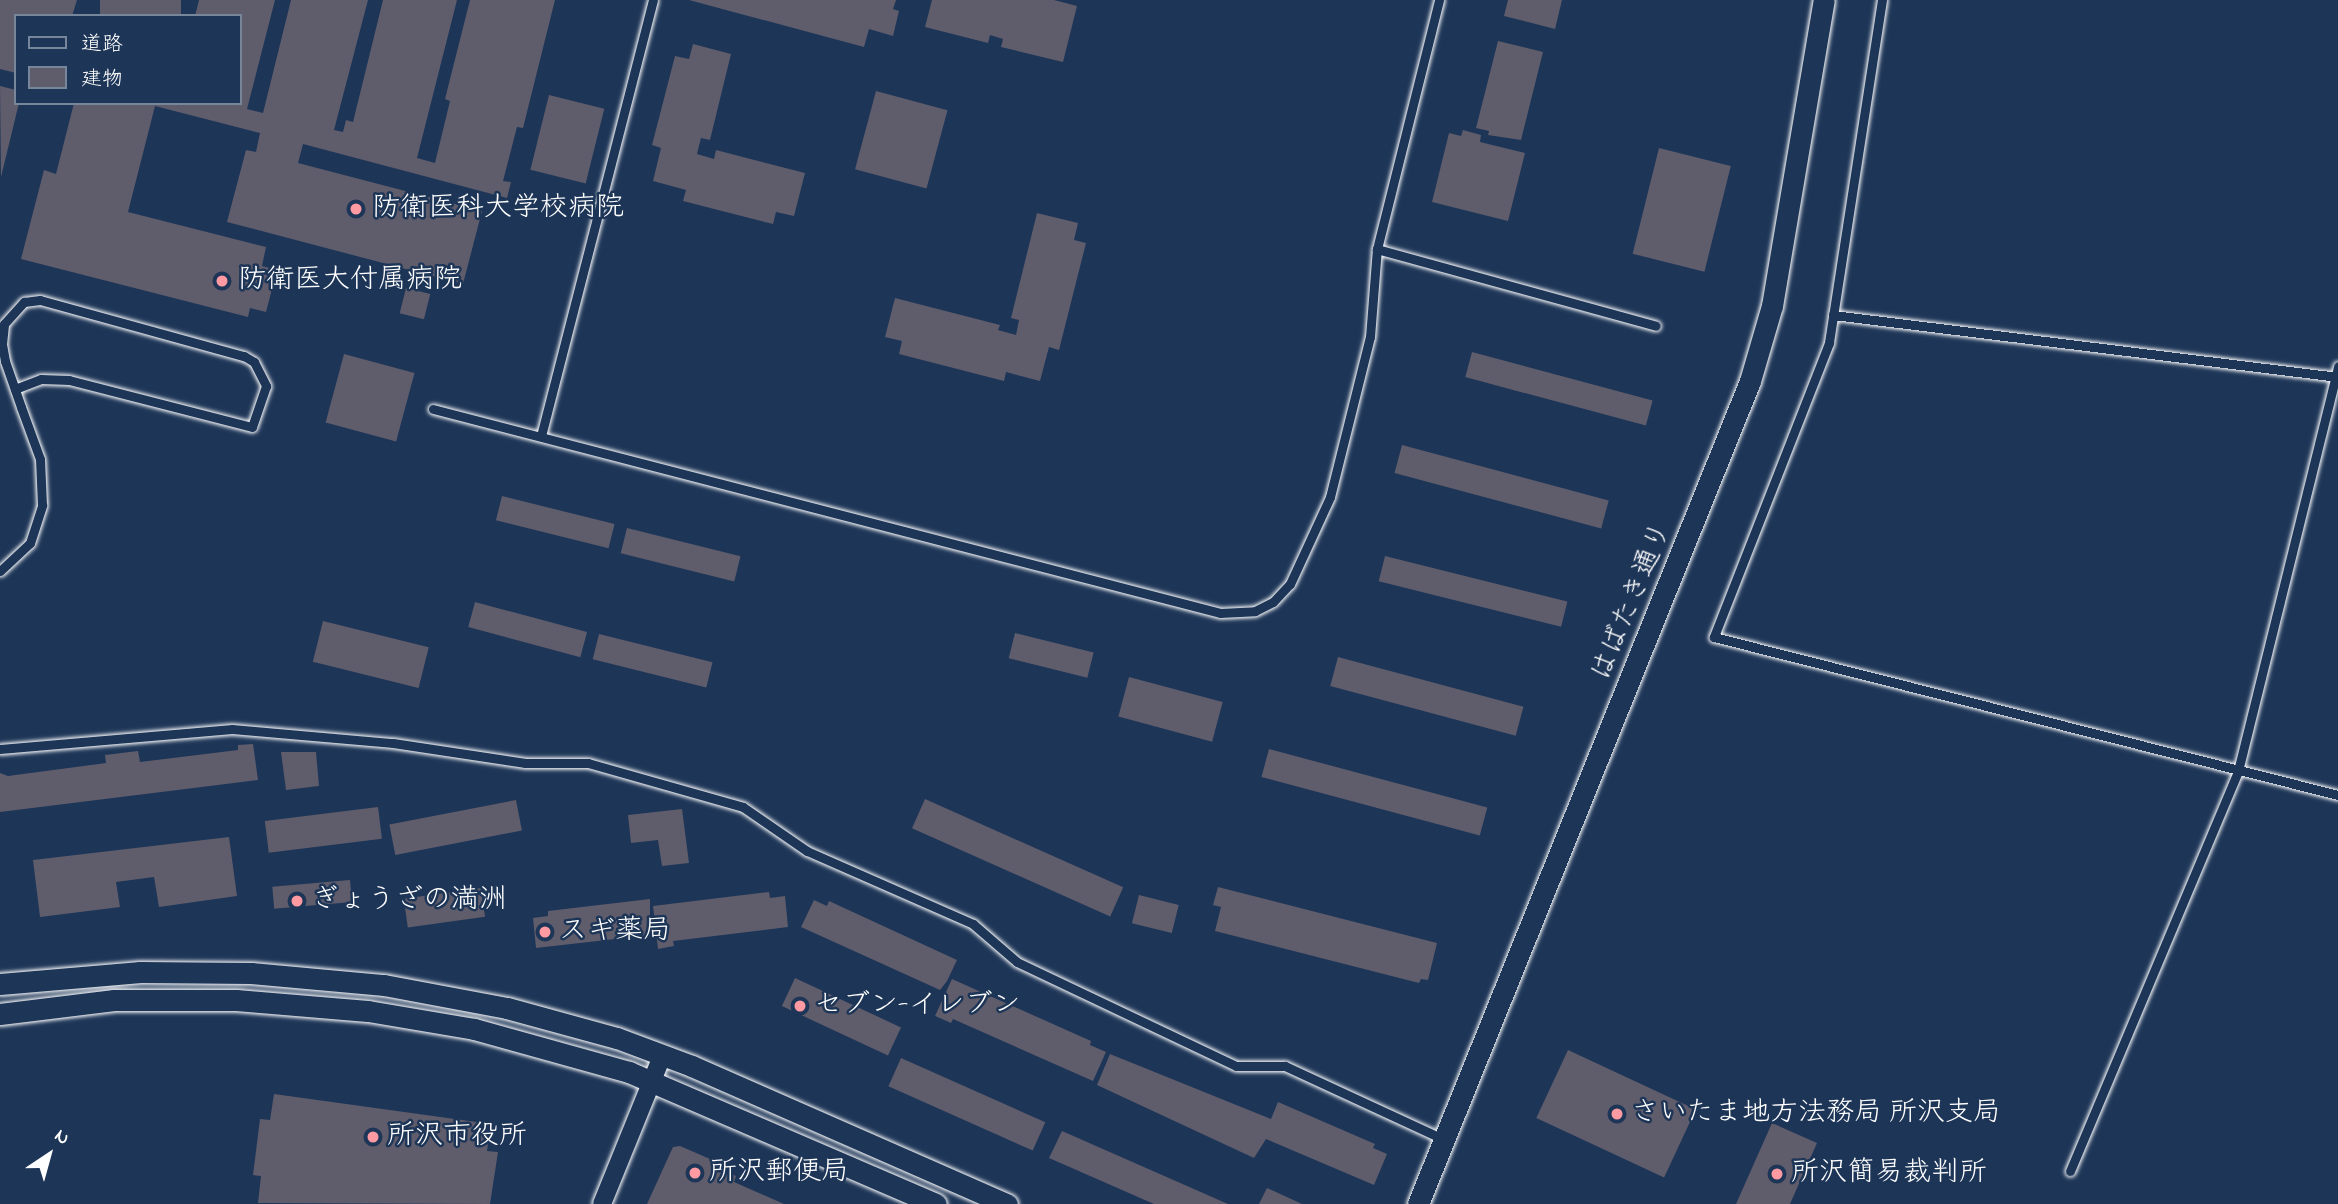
<!DOCTYPE html>
<html>
<head>
<meta charset="utf-8">
<style>
  body { margin:0 }
  #map { position:relative; width:2338px; height:1204px; overflow:hidden; background:#1d3557; font-family:"Indie Flower","Klee One",sans-serif }
  div>[style] { position:absolute }
  .building>* { inset:0; background:#5f5c6c; transform-origin:0 0 }
  .roads { filter:drop-shadow(0 0 2px #fff) drop-shadow(0 0 2px #fff) }
  .service>* { height:9px; margin:-4.5px; padding:0 4.5px; transform-origin:4.5px; border-radius:4.5px; background:#1d3557 }
  .minor>* { height:18px; margin:-9px; padding:0 9px; transform-origin:9px; border-radius:9px; background:#1d3557 }
  .tertiary>* { height:21px; margin:-10.5px; padding:0 10.5px; transform-origin:10.5px; border-radius:10.5px; background:#1d3557 }
  .dots>* { width:19px; height:19px; translate:-50% -50%; box-sizing:border-box; border:4px solid #1d3557; border-radius:50% }
  span { translate:-50% -50%; white-space:nowrap; text-align:center; line-height:1.15; -webkit-text-stroke:5px #1d3557; paint-order:stroke }
  .poi-label { font-size:28px; color:#fff }
  .left { translate:0 -50%; text-align:left }
  .street-label { font-size:28px; color:#fff }
  .legend { position:absolute; left:14px; top:14px; width:228px; height:91px; box-sizing:border-box; background:#1d3557; border:2px solid #77869a; margin:0; padding:9px 12px; list-style:none; font-size:21px; color:#fff }
  .legend li { display:flex; align-items:center; gap:14px; height:35px }
  .legend b { width:35px; border:2px solid #77869a }
  .north { position:absolute; left:14px; top:1120px; width:70px; height:70px; -webkit-text-stroke:5px #1d3557; paint-order:stroke; rotate:36deg; font-size:19px; font-weight:700; line-height:28px; text-align:center; color:#fff }
  .north::after { content:''; display:block; margin:auto; width:24px; height:32px; background:#fff; clip-path:polygon(50% 0,100% 100%,50% 72%,0 100%) }
</style>
</head>
<body>
<div id="map">
  <div class="building">
    <div style="clip-path:polygon(0 0,77px 0,72px 16px,16px 16px,16px 73px,0 69px)"></div>
    <div style="left:100px;top:0;width:81px;height:16px"></div>
    <div style="clip-path:polygon(199px 0,275px 0,247px 109px,263px 113px,291px 0,368px 0,334px 130px,343px 132px,346px 120px,353px 122px,383px 0,457px 0,417px 158px,435px 163px,450px 101px,445px 99px,470px 0,555px 0,523px 128px,517px 127px,503px 181px,511px 182px,507px 198px,303px 144px,298px 163px,482px 211px,463px 284px,227px 222px,246px 150px,256px 152px,260px 133px,155px 106px,128px 212px,266px 247px,262px 266px,277px 270px,266px 312px,250px 308px,248px 317px,21px 259px,44px 170px,56px 174px,74px 103px,240px 103px,240px 16px,195px 16px)"></div>
    <div style="clip-path:polygon(689px 0,896px 0,893px 9px,899px 11px,893px 36px,869px 29px,864px 47px)"></div>
    <div style="clip-path:polygon(932px 0,1054px 0,1077px 6px,1063px 62px,1001px 47px,1003px 39px,990px 35px,988px 43px,925px 27px)"></div>
    <div style="clip-path:polygon(1508px 0,1562px 0,1555px 29px,1504px 16px)"></div>
    <div style="clip-path:polygon(1498px 41px,1543px 52px,1521px 140px,1488px 135px,1489px 131px,1476px 128px)"></div>
    <div style="clip-path:polygon(693px 44px,731px 54px,710px 140px,701px 138px,697px 154px,714px 159px,716px 150px,805px 173px,794px 216px,776px 212px,773px 224px,683px 201px,686px 190px,653px 181px,661px 148px,652px 145px,675px 56px,689px 59px)"></div>
    <div style="clip-path:polygon(0 86px,16px 90px,19px 103px,1px 177px)"></div>
    <div style="left:876px;top:91px;width:74px;height:81px;rotate:15deg"></div>
    <div style="left:549px;top:95px;width:57px;height:77px;rotate:14deg"></div>
    <div style="clip-path:polygon(1463px 130px,1481px 135px,1480px 142px,1525px 153px,1508px 221px,1432px 202px,1449px 133px,1461px 136px)"></div>
    <div style="left:1659px;top:148px;width:74px;height:109px;rotate:14deg"></div>
    <div style="clip-path:polygon(1037px 213px,1078px 223px,1074px 240px,1086px 243px,1059px 350px,1049px 347px,1040px 381px,1006px 372px,1004px 381px,899px 354px,902px 341px,885px 337px,895px 298px,1000px 325px,998px 330px,1016px 335px,1019px 320px,1011px 318px)"></div>
    <div style="left:406px;top:288px;width:25px;height:26px;rotate:14deg"></div>
    <div style="left:1472px;top:352px;width:187px;height:26px;rotate:15deg"></div>
    <div style="left:344px;top:354px;width:73px;height:71px;rotate:15deg"></div>
    <div style="left:1402px;top:445px;width:214px;height:29px;rotate:15deg"></div>
    <div style="left:502px;top:496px;width:116px;height:25px;rotate:14deg"></div>
    <div style="left:627px;top:528px;width:117px;height:26px;rotate:14deg"></div>
    <div style="left:1385px;top:556px;width:188px;height:26px;rotate:14deg"></div>
    <div style="left:475px;top:602px;width:116px;height:26px;rotate:15deg"></div>
    <div style="left:323px;top:621px;width:109px;height:42px;rotate:14deg"></div>
    <div style="left:1015px;top:633px;width:81px;height:26px;rotate:14deg"></div>
    <div style="left:599px;top:634px;width:117px;height:26px;rotate:14deg"></div>
    <div style="left:1338px;top:657px;width:192px;height:30px;rotate:15deg"></div>
    <div style="left:1129px;top:677px;width:97px;height:41px;rotate:15deg"></div>
    <div style="clip-path:polygon(253px 744px,258px 780px,0 812px,0 773px,8px 776px,106px 763px,105px 755px,138px 751px,140px 762px,238px 750px,238px 745px)"></div>
    <div style="left:1269px;top:749px;width:226px;height:29px;rotate:15deg"></div>
    <div style="clip-path:polygon(281px 752px,316px 752px,319px 786px,286px 790px)"></div>
    <div style="left:925px;top:799px;width:217px;height:32px;rotate:24deg"></div>
    <div style="left:516px;top:800px;width:31px;height:129px;rotate:79deg"></div>
    <div style="left:378px;top:807px;width:32px;height:114px;rotate:83deg"></div>
    <div style="clip-path:polygon(682px 809px,689px 863px,662px 866px,658px 840px,631px 843px,628px 815px)"></div>
    <div style="clip-path:polygon(229px 837px,237px 896px,159px 907px,154px 877px,116px 882px,120px 907px,40px 917px,33px 860px)"></div>
    <div style="left:350px;top:880px;width:22px;height:78px;rotate:85deg"></div>
    <div style="clip-path:polygon(1218px 887px,1437px 943px,1428px 980px,1421px 979px,1419px 983px,1215px 931px,1221px 907px,1213px 905px)"></div>
    <div style="left:481px;top:888px;width:29px;height:78px;rotate:82deg"></div>
    <div style="clip-path:polygon(769px 892px,770px 898px,785px 896px,788px 927px,673px 941px,674px 946px,658px 949px,653px 906px)"></div>
    <div style="left:1139px;top:895px;width:41px;height:29px;rotate:14deg"></div>
    <div style="clip-path:polygon(650px 899px,650px 935px,536px 948px,533px 918px,548px 916px,548px 911px)"></div>
    <div style="clip-path:polygon(814px 900px,827px 906px,829px 901px,957px 960px,947px 981px,940px 990px,801px 927px)"></div>
    <div style="left:795px;top:978px;width:117px;height:31px;rotate:25deg"></div>
    <div style="clip-path:polygon(952px 979px,1091px 1041px,1090px 1045px,1106px 1052px,1093px 1081px,953px 1019px,951px 1023px,935px 1016px)"></div>
    <div style="left:1568px;top:1050px;width:141px;height:75px;rotate:25deg"></div>
    <div style="clip-path:polygon(1110px 1054px,1271px 1119px,1278px 1102px,1375px 1144px,1373px 1148px,1387px 1154px,1374px 1185px,1266px 1139px,1254px 1158px,1097px 1085px)"></div>
    <div style="left:901px;top:1058px;width:158px;height:31px;rotate:24deg"></div>
    <div style="clip-path:polygon(274px 1094px,491px 1124px,487px 1151px,498px 1152px,490px 1204px,258px 1203px,261px 1176px,253px 1175px,260px 1119px,270px 1120px)"></div>
    <div style="clip-path:polygon(1772px 1123px,1817px 1143px,1790px 1204px,1736px 1204px)"></div>
    <div style="clip-path:polygon(1062px 1131px,1228px 1204px,1154px 1204px,1049px 1158px)"></div>
    <div style="clip-path:polygon(680px 1146px,724px 1165px,722px 1170px,736px 1176px,734px 1182px,784px 1204px,647px 1204px,673px 1147px)"></div>
    <div style="clip-path:polygon(1267px 1188px,1302px 1204px,1259px 1204px)"></div>
  </div>
  <div class="roads">
    <div class="service">
      <div style="left:1882px;top:0;width:347px;rotate:98.8deg"></div>
      <div style="left:1829px;top:343px;width:316px;rotate:111.4deg"></div>
      <div style="left:1714px;top:637px;width:644px;rotate:14.21deg"></div>
      <div style="left:1377px;top:249px;width:289px;rotate:15.4deg"></div>
      <div style="left:1833px;top:315px;width:509px;rotate:7deg"></div>
      <div style="left:433px;top:409px;width:813px;rotate:14.53deg"></div>
      <div style="left:1220px;top:613px;width:35px;rotate:-3deg"></div>
      <div style="left:1255px;top:611px;width:20px;rotate:-27deg"></div>
      <div style="left:1273px;top:602px;width:25px;rotate:-47deg"></div>
      <div style="left:1290px;top:584px;width:96px;rotate:-65.3deg"></div>
      <div style="left:1330px;top:497px;width:165px;rotate:-76deg"></div>
      <div style="left:1370px;top:337px;width:88px;rotate:-85.5deg"></div>
      <div style="left:1377px;top:249px;width:257px;rotate:-76deg"></div>
      <div style="left:541px;top:436px;width:450px;rotate:-75.6deg"></div>
      <div style="left:0;top:571px;width:41px;rotate:-43deg"></div>
      <div style="left:30px;top:543px;width:40px;rotate:-72deg"></div>
      <div style="left:42px;top:505px;width:46px;rotate:-92.5deg"></div>
      <div style="left:40px;top:459px;width:55px;rotate:-110.1deg"></div>
      <div style="left:21px;top:407px;width:49px;rotate:-109.2deg"></div>
      <div style="left:5px;top:361px;width:17px;rotate:-100deg"></div>
      <div style="left:2px;top:344px;width:20px;rotate:-84deg"></div>
      <div style="left:4px;top:324px;width:30px;rotate:-48deg"></div>
      <div style="left:24px;top:302px;width:16px;rotate:-7deg"></div>
      <div style="left:40px;top:300px;width:212px;rotate:15.4deg"></div>
      <div style="left:244px;top:356px;width:12px;rotate:31deg"></div>
      <div style="left:254px;top:362px;width:27px;rotate:63deg"></div>
      <div style="left:266px;top:386px;width:43px;rotate:108.9deg"></div>
      <div style="left:252px;top:427px;width:189px;rotate:-165.6deg"></div>
      <div style="left:69px;top:380px;width:28px;rotate:-178deg"></div>
      <div style="left:41px;top:379px;width:28px;rotate:159deg"></div>
      <div style="left:0;top:749px;width:233px;rotate:-4.9deg"></div>
      <div style="left:232px;top:729px;width:162px;rotate:5deg"></div>
      <div style="left:393px;top:743px;width:134px;rotate:8.6deg"></div>
      <div style="left:525px;top:763px;width:63px"></div>
      <div style="left:588px;top:763px;width:161px;rotate:15.8deg"></div>
      <div style="left:743px;top:807px;width:78px;rotate:34.5deg"></div>
      <div style="left:807px;top:851px;width:181px;rotate:23.7deg"></div>
      <div style="left:973px;top:924px;width:58px;rotate:40.8deg"></div>
      <div style="left:1017px;top:962px;width:242px;rotate:25.4deg"></div>
      <div style="left:1236px;top:1066px;width:49px"></div>
      <div style="left:1285px;top:1066px;width:174px;rotate:24.8deg"></div>
      <div style="left:2070px;top:1171px;width:434px;rotate:-67.2deg"></div>
      <div style="left:2238px;top:771px;width:417px;rotate:-76.1deg"></div>
    </div>
    <div class="minor">
      <div style="left:602px;top:1204px;width:160px;rotate:-67.9deg"></div>
    </div>
    <div class="tertiary">
      <div style="left:0;top:984px;width:141px;rotate:-4.9deg"></div>
      <div style="left:140px;top:972px;width:111px;rotate:0.5deg"></div>
      <div style="left:251px;top:973px;width:134px;rotate:5.2deg"></div>
      <div style="left:384px;top:985px;width:125px;rotate:10.6deg"></div>
      <div style="left:507px;top:1008px;width:114px;rotate:15.3deg"></div>
      <div style="left:617px;top:1038px;width:80px;rotate:20.5deg"></div>
      <div style="left:692px;top:1066px;width:344px;rotate:23.7deg"></div>
      <div style="left:0;top:1014px;width:115px;rotate:-7deg"></div>
      <div style="left:114px;top:1000px;width:122px"></div>
      <div style="left:236px;top:1000px;width:132px;rotate:4.8deg"></div>
      <div style="left:368px;top:1011px;width:108px;rotate:9.6deg"></div>
      <div style="left:474px;top:1029px;width:161px;rotate:15.5deg"></div>
      <div style="left:629px;top:1072px;width:334px;rotate:23.3deg"></div>
      <div style="left:1418px;top:1204px;width:887px;rotate:-68.03deg"></div>
      <div style="left:1750px;top:381px;width:78px;rotate:-73.7deg"></div>
      <div style="left:1772px;top:306px;width:310px;rotate:-80.4deg"></div>
    </div>
  </div>
  <div class="dots">
    <div style="left:356px;top:209px;background:#ff9aa2"></div>
    <div style="left:222px;top:281px;background:#ff9aa2"></div>
    <div style="left:297px;top:901px;background:#ff9aa2"></div>
    <div style="left:545px;top:932px;background:#ff9aa2"></div>
    <div style="left:800px;top:1006px;background:#ff9aa2"></div>
    <div style="left:1617px;top:1114px;background:#ff9aa2"></div>
    <div style="left:373px;top:1137px;background:#ff9aa2"></div>
    <div style="left:695px;top:1173px;background:#ff9aa2"></div>
    <div style="left:1777px;top:1174px;background:#ff9aa2"></div>
  </div>
  <div class="poi-label">
    <span class="left" style="left:372px;top:209px">防衛医科大学校病院</span>
    <span class="left" style="left:238px;top:281px">防衛医大付属病院</span>
    <span class="left" style="left:311px;top:901px">ぎょうざの満洲</span>
    <span class="left" style="left:559px;top:932px">スギ薬局</span>
    <span class="left" style="left:814px;top:1006px">セブン-イレブン</span>
    <span class="left" style="left:1631px;top:1114px">さいたま地方法務局 所沢支局</span>
    <span class="left" style="left:387px;top:1137px">所沢市役所</span>
    <span class="left" style="left:709px;top:1173px">所沢郵便局</span>
    <span class="left" style="left:1791px;top:1174px">所沢簡易裁判所</span>
  </div>
  <div class="street-label">
    <span style="left:1633px;top:602px;rotate:-68deg">はばたき通り</span>
  </div>
  <ul class="legend">
  <li><b style="height:9px;background:#1d3557"></b>道路</li>
  <li><b style="height:19px;background:#5f5c6c"></b>建物</li>
  </ul>
  <div class="north">N</div>
</div>
</body>
</html>
